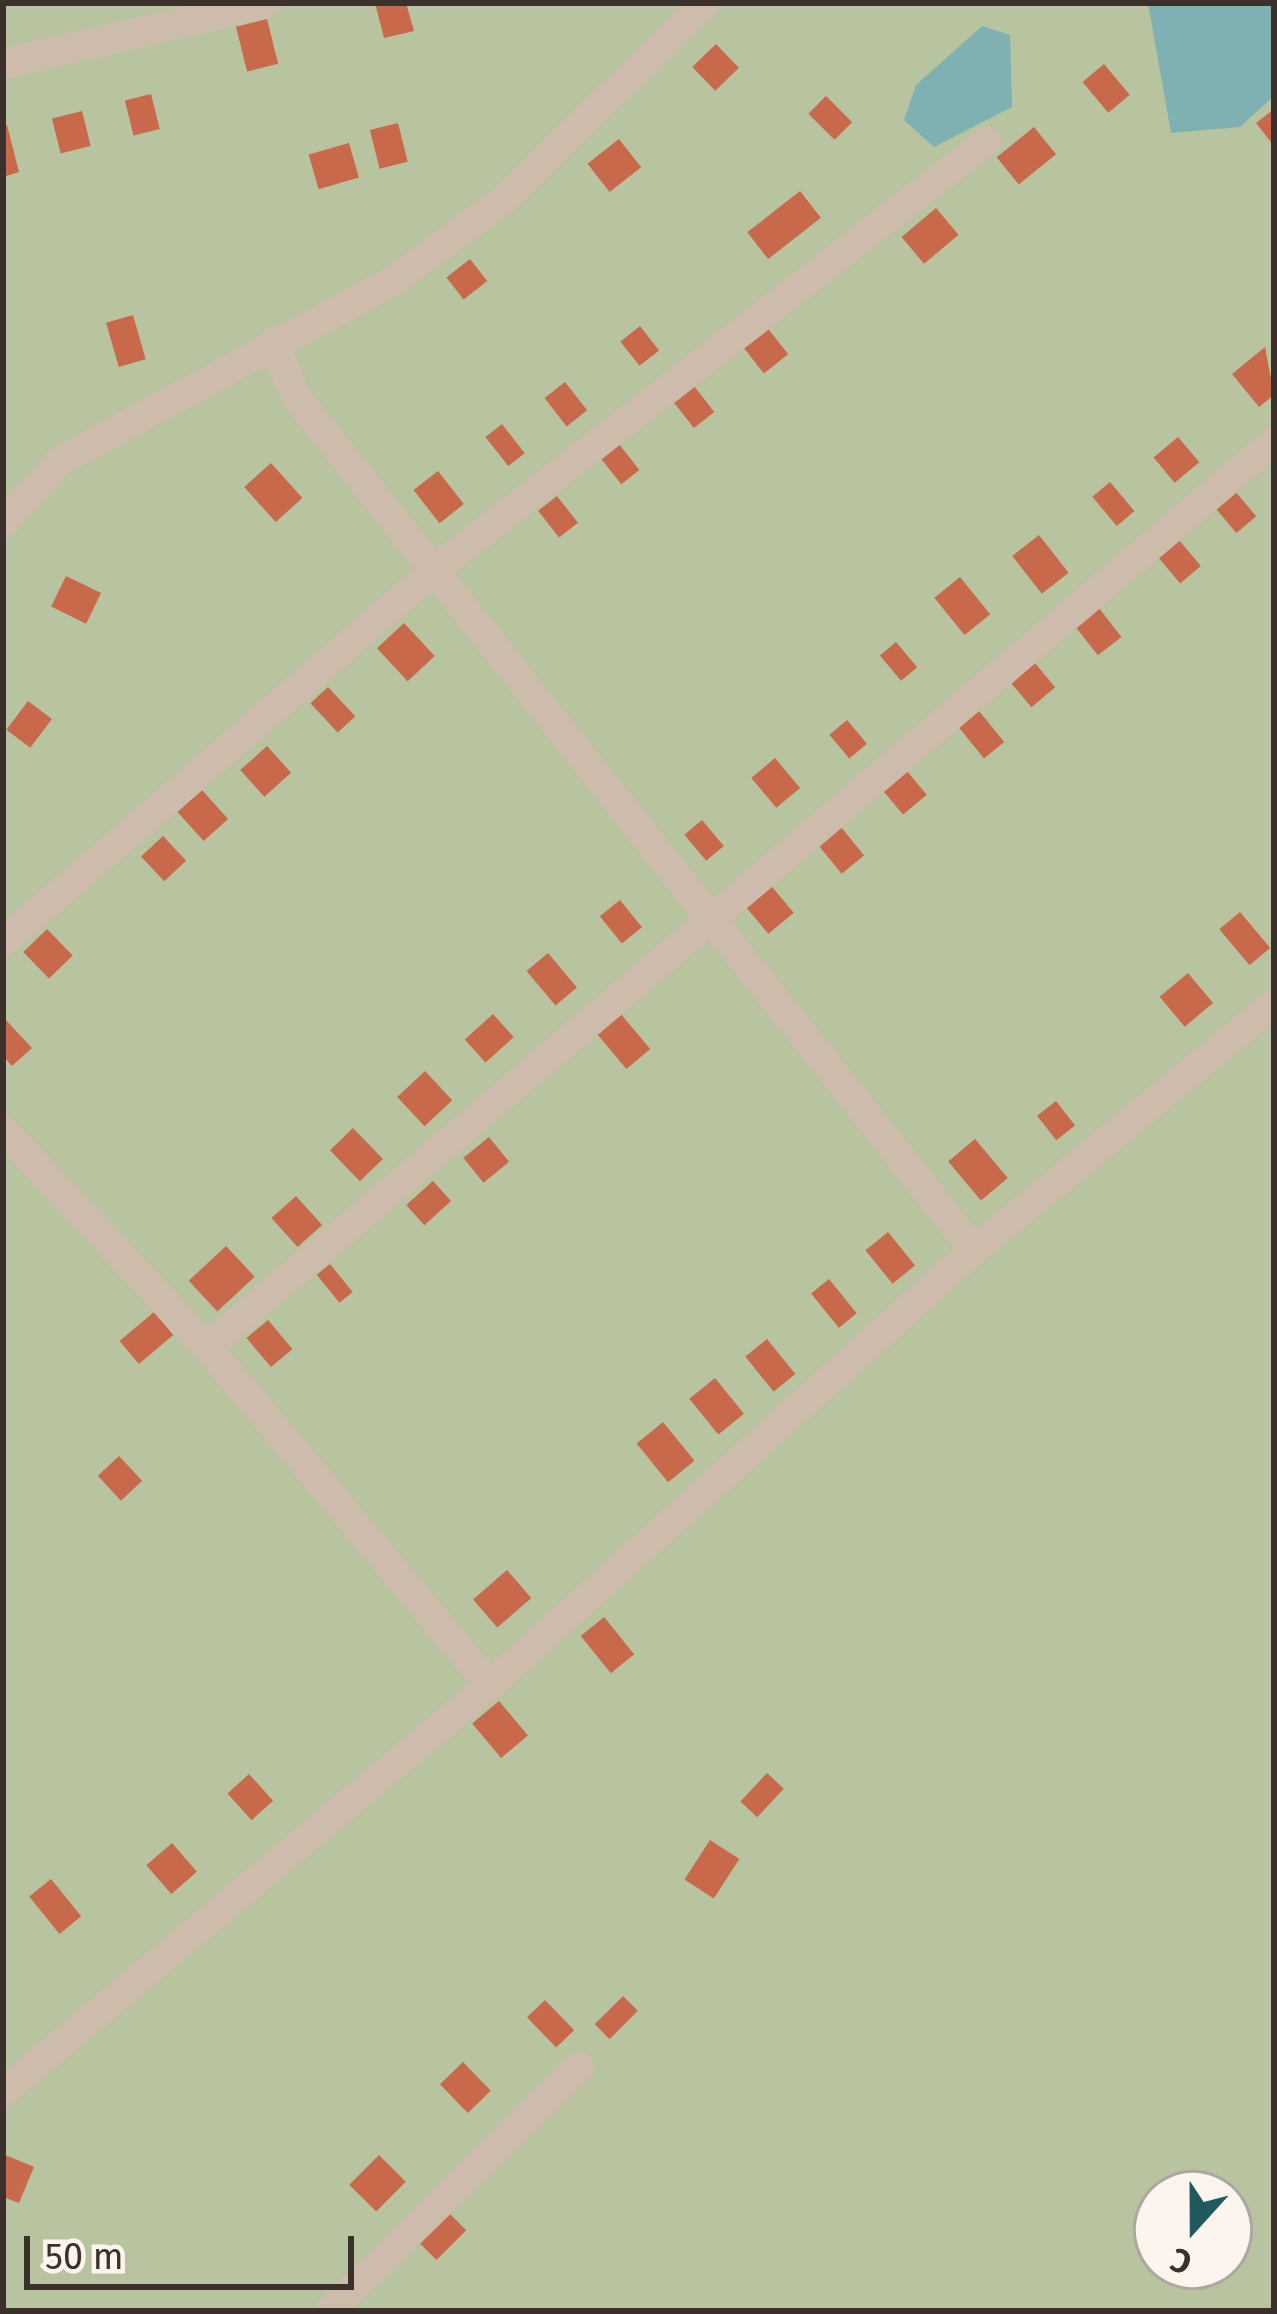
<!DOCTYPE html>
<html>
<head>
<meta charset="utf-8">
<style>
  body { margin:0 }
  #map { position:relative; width:1277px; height:2314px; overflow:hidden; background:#f4ebe1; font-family:"Fira Sans",sans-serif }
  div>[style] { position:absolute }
  .green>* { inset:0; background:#b8c4a0 }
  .water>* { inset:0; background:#7fb0b2 }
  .building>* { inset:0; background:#c8694b; transform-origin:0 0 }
  .minor>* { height:30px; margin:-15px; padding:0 15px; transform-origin:15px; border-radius:15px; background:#cdbbac }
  span { translate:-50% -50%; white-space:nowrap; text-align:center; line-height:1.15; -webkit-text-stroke:10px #fbf5ee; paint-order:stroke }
  .frame { position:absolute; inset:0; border:6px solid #3b302b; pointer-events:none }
  .north { position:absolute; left:1133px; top:2170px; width:120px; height:120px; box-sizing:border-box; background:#fbf5ee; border:3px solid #aea6a0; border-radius:50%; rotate:201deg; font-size:33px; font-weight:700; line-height:48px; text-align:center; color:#3b302b }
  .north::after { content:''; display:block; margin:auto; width:42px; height:54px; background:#1f5a5e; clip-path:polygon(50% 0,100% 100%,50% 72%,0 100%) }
  .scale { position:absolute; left:24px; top:2236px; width:330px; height:54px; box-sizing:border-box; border:6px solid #3b302b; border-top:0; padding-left:15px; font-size:36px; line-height:42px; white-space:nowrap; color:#3b302b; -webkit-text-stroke:9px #fbf5ee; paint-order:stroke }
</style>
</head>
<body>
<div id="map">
  <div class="green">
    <div style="clip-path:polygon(evenodd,3px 3px,1274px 3px,1274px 2311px,3px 2311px,3px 3px,1157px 2194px,1229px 2194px,1229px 2266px,1157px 2266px,1157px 2194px)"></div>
  </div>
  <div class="water">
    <div style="clip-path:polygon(1148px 3px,1274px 3px,1274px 96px,1240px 127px,1171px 133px)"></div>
    <div style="clip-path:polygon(982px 26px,1010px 35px,1012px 107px,934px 147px,904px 120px,916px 85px)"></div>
  </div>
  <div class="building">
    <div style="clip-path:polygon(375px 3px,406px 3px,414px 31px,384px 38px)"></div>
    <div style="left:267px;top:19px;width:46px;height:32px;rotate:76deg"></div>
    <div style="left:716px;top:44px;width:33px;height:33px;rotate:46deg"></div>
    <div style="left:1104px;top:64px;width:40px;height:28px;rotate:50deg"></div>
    <div style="left:151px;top:94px;width:36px;height:27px;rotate:76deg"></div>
    <div style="left:826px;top:96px;width:37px;height:25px;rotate:45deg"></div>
    <div style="clip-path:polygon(1274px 109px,1274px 146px,1256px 123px)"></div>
    <div style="left:82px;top:111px;width:36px;height:31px;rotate:76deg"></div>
    <div style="left:398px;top:123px;width:40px;height:29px;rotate:76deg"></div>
    <div style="clip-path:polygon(7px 125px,19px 172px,3px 177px,3px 126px)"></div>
    <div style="left:1034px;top:127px;width:35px;height:48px;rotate:51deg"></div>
    <div style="left:619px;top:139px;width:36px;height:40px;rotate:52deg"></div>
    <div style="left:349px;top:143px;width:36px;height:42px;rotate:74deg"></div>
    <div style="left:800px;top:191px;width:34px;height:67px;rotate:52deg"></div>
    <div style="left:936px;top:208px;width:35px;height:45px;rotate:50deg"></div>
    <div style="left:470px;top:259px;width:28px;height:30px;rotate:52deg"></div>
    <div style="left:133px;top:315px;width:46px;height:28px;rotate:74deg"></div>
    <div style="left:640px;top:326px;width:31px;height:25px;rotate:52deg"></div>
    <div style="left:766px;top:326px;width:36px;height:31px;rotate:52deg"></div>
    <div style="clip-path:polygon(1265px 347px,1274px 395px,1259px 407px,1232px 374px)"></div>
    <div style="left:565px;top:382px;width:36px;height:26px;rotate:52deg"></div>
    <div style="left:694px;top:386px;width:33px;height:26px;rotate:52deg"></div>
    <div style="left:502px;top:424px;width:37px;height:21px;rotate:52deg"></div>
    <div style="left:1178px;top:437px;width:33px;height:32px;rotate:50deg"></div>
    <div style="left:619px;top:444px;width:33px;height:23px;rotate:52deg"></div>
    <div style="left:271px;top:463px;width:47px;height:36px;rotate:48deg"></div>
    <div style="left:438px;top:471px;width:42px;height:31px;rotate:52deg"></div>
    <div style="left:1110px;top:482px;width:38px;height:23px;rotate:50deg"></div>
    <div style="left:1235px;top:491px;width:33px;height:26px;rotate:50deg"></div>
    <div style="left:557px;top:496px;width:34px;height:24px;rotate:52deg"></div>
    <div style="left:1039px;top:535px;width:48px;height:34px;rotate:52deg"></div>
    <div style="left:1179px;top:540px;width:34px;height:27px;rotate:50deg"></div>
    <div style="left:66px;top:576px;width:39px;height:34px;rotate:26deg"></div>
    <div style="left:960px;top:577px;width:48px;height:33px;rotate:51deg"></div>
    <div style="left:1095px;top:603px;width:43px;height:30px;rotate:52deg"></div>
    <div style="left:404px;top:623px;width:45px;height:37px;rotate:47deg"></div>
    <div style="left:896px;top:642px;width:33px;height:21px;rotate:50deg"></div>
    <div style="left:1034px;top:662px;width:33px;height:31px;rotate:50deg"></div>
    <div style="left:328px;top:687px;width:40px;height:24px;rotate:47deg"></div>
    <div style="left:28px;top:701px;width:30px;height:36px;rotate:37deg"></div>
    <div style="left:979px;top:711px;width:40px;height:26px;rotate:51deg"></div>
    <div style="left:847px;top:720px;width:31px;height:23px;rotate:50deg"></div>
    <div style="left:267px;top:746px;width:36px;height:36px;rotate:48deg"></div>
    <div style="left:775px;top:758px;width:39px;height:31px;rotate:50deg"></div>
    <div style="left:901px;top:764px;width:40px;height:31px;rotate:50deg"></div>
    <div style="left:202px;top:790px;width:39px;height:33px;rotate:48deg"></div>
    <div style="left:702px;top:820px;width:34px;height:23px;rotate:50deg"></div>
    <div style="left:837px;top:822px;width:43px;height:29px;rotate:51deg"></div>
    <div style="left:163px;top:836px;width:34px;height:30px;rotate:47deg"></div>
    <div style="left:768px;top:882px;width:40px;height:33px;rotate:50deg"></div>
    <div style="left:620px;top:900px;width:35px;height:26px;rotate:51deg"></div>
    <div style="left:1240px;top:912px;width:47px;height:27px;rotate:50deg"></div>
    <div style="left:47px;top:929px;width:37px;height:33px;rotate:46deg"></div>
    <div style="left:548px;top:953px;width:45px;height:28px;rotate:50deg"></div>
    <div style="left:1188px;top:973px;width:39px;height:37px;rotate:50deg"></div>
    <div style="left:620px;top:1013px;width:47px;height:31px;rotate:50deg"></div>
    <div style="left:493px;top:1014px;width:31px;height:38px;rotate:48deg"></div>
    <div style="clip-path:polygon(3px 1017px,32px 1048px,12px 1066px,3px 1056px)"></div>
    <div style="left:425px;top:1071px;width:40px;height:38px;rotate:47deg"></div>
    <div style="left:1056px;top:1101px;width:31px;height:24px;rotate:52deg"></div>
    <div style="left:353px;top:1128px;width:43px;height:32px;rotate:46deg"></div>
    <div style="left:489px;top:1137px;width:32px;height:33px;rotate:51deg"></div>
    <div style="left:975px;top:1139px;width:51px;height:35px;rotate:50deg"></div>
    <div style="left:433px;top:1181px;width:27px;height:36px;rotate:48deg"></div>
    <div style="left:296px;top:1196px;width:39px;height:33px;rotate:48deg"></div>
    <div style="left:888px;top:1232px;width:43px;height:29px;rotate:51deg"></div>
    <div style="left:226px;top:1246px;width:42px;height:51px;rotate:47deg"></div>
    <div style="left:330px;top:1264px;width:36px;height:17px;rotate:51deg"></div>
    <div style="left:829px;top:1279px;width:44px;height:23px;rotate:51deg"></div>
    <div style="left:154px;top:1312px;width:30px;height:45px;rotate:50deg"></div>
    <div style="left:268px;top:1320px;width:38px;height:28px;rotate:50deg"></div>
    <div style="left:767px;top:1339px;width:45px;height:28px;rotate:51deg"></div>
    <div style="left:715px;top:1378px;width:46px;height:33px;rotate:51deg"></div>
    <div style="left:663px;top:1422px;width:50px;height:34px;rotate:51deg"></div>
    <div style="left:119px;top:1456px;width:34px;height:29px;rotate:47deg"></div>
    <div style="left:507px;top:1570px;width:37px;height:45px;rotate:49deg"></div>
    <div style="left:604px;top:1617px;width:48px;height:30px;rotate:51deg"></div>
    <div style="left:499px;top:1701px;width:45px;height:35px;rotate:50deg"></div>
    <div style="left:767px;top:1773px;width:23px;height:39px;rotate:43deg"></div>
    <div style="left:249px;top:1774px;width:36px;height:29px;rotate:48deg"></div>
    <div style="left:710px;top:1840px;width:35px;height:47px;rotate:33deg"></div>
    <div style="left:172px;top:1843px;width:38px;height:34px;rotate:49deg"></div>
    <div style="left:51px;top:1879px;width:48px;height:28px;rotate:51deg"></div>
    <div style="left:623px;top:1996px;width:21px;height:40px;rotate:45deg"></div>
    <div style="left:545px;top:2000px;width:42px;height:25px;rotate:46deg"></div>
    <div style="left:463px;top:2062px;width:40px;height:32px;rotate:46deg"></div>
    <div style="clip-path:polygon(3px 2154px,34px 2167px,19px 2203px,3px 2197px)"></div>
    <div style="left:379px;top:2155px;width:38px;height:42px;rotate:45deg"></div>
    <div style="left:445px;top:2209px;width:30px;height:42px;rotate:45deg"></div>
  </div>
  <div class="minor">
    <div style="left:3px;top:64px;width:272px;rotate:-13deg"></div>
    <div style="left:273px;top:342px;width:60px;rotate:67.3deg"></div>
    <div style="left:296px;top:397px;width:1090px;rotate:51.52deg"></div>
    <div style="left:3px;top:524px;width:85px;rotate:-47.9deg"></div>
    <div style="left:60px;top:461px;width:382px;rotate:-28.4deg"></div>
    <div style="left:396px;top:279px;width:133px;rotate:-36.4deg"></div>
    <div style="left:503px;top:200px;width:282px;rotate:-44.3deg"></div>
    <div style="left:3px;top:942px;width:573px;rotate:-40.75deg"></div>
    <div style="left:437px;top:568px;width:696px;rotate:-37.82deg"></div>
    <div style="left:3px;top:1130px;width:298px;rotate:46.8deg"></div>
    <div style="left:207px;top:1347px;width:441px;rotate:50.1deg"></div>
    <div style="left:490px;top:1685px;width:635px;rotate:140.11deg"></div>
    <div style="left:207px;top:1347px;width:1400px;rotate:-40.33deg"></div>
    <div style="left:490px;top:1685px;width:651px;rotate:-41.95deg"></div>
    <div style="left:974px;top:1250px;width:388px;rotate:-39.4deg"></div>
    <div style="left:330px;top:2311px;width:349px;rotate:-44.4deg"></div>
  </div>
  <div class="frame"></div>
  <div class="north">С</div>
  <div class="scale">50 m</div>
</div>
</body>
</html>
